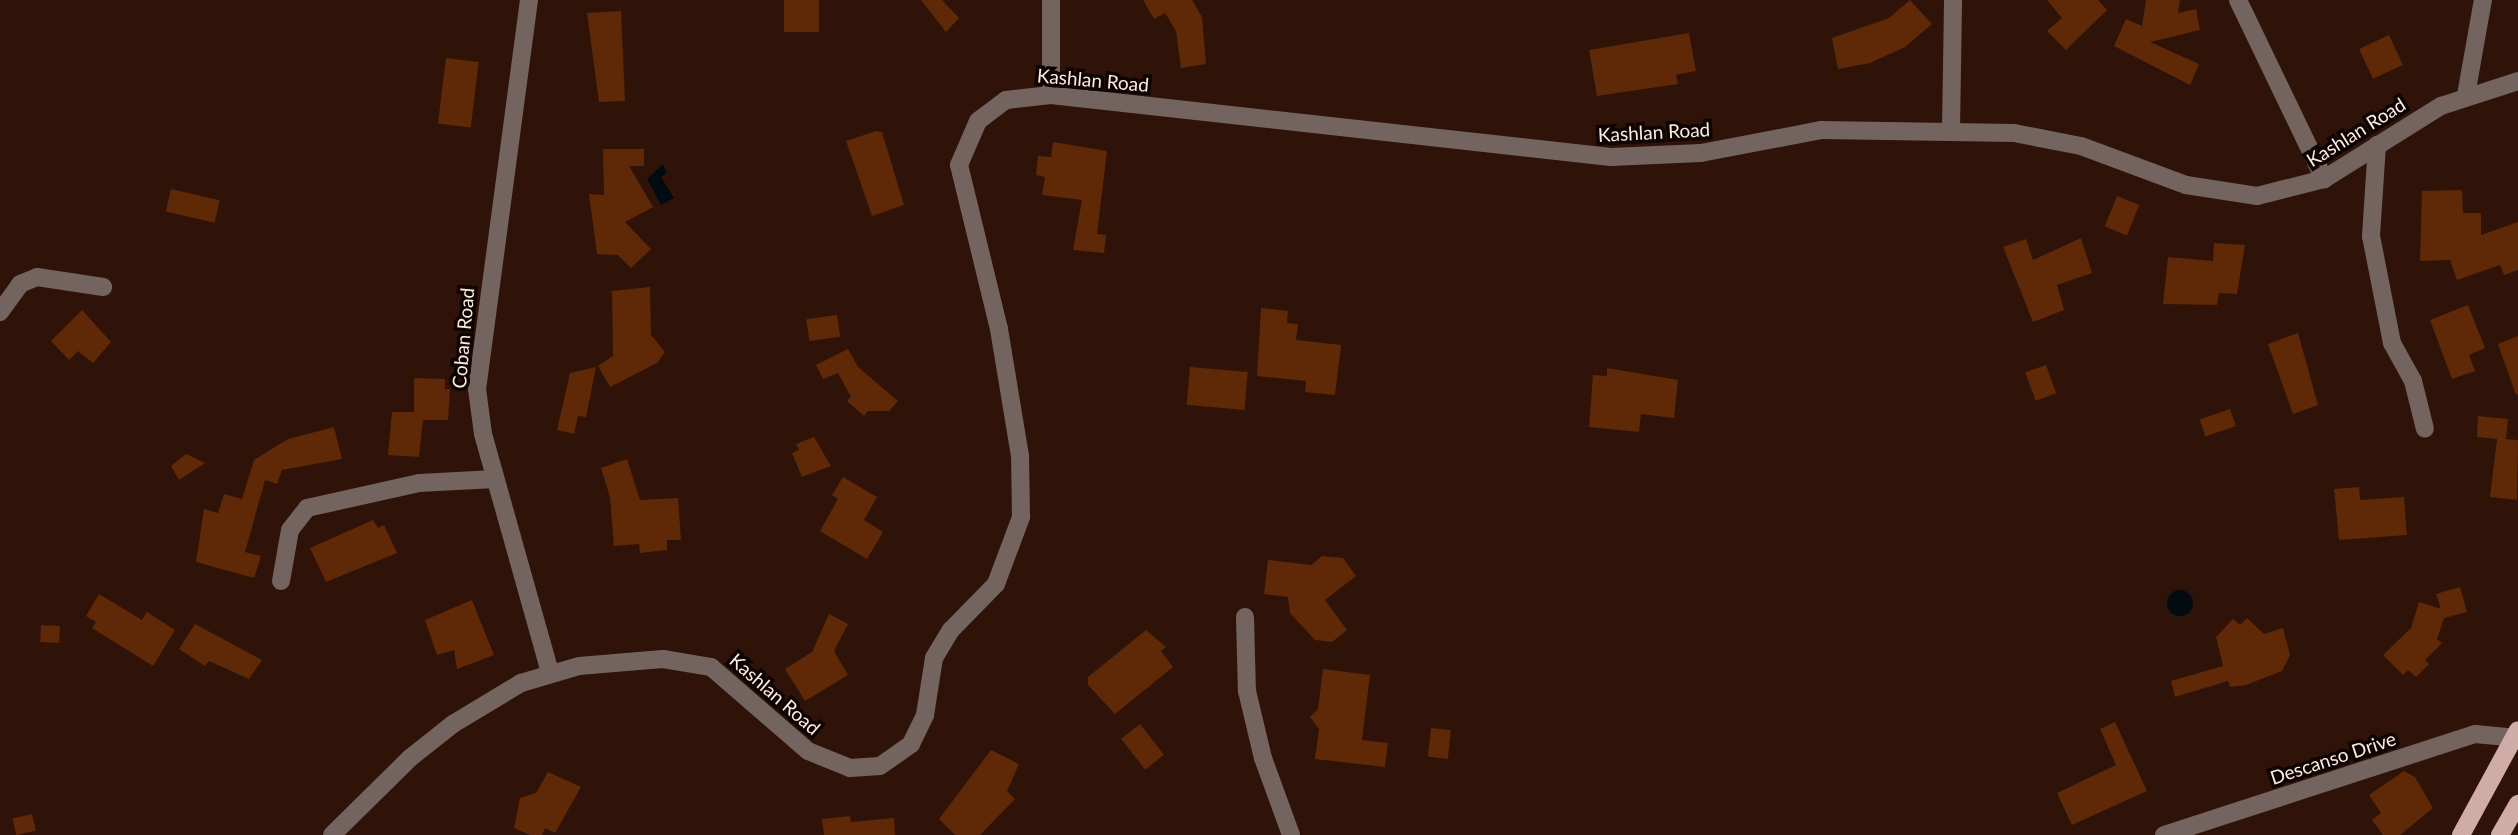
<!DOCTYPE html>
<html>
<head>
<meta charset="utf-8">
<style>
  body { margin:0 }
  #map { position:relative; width:2518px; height:835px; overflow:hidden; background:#2f1309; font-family:Lato,sans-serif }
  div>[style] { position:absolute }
  .water>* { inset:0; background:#020b11 }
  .round { border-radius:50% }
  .building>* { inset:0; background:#5f2807; transform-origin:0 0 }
  .minor>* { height:18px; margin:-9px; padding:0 9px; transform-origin:9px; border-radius:9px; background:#746460 }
  .major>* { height:18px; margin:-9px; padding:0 9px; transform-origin:9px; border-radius:9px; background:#cfada6 }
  span { translate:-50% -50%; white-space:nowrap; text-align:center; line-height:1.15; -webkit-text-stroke:7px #0e0402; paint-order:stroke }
  .street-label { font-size:19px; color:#fcece6 }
</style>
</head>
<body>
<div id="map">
  <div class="water">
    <div style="clip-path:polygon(663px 164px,667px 173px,661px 177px,674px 198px,661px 205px,647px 179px)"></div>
    <div class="round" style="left:2167px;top:590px;width:26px;height:26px"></div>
  </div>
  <div class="building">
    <div style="left:784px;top:0;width:35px;height:32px"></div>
    <div style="clip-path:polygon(921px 0,942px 0,959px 18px,946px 32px)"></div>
    <div style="clip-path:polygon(1143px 0,1192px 0,1202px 17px,1206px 64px,1181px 68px,1176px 31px,1165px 13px,1154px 19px)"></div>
    <div style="clip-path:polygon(1910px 0,1932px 24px,1905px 47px,1870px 63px,1838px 69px,1832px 38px,1889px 18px)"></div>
    <div style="clip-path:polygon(2047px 0,2098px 0,2107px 10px,2066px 50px,2047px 31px,2062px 18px)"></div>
    <div style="clip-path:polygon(2146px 0,2180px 0,2178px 13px,2196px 9px,2200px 30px,2150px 42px,2199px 64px,2190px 85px,2114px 46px,2126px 19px,2142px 26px)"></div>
    <div style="clip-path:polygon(621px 11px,625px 101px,599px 102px,587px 13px)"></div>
    <div style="clip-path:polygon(1689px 33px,1696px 71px,1676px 75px,1678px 84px,1597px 96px,1589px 50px)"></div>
    <div style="left:2389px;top:35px;width:33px;height:33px;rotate:65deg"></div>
    <div style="left:446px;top:58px;width:33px;height:66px;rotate:7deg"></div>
    <div style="clip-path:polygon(876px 131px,882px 132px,904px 205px,872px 216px,846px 141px)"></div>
    <div style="clip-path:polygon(1053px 142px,1107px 151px,1097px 234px,1106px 235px,1104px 253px,1073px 250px,1082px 200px,1042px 195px,1045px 177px,1036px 175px,1038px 156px,1051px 157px)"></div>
    <div style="clip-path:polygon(603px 149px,644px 149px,644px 166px,629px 166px,653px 207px,625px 222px,651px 249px,631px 268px,618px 255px,597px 254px,589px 194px,604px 195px)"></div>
    <div style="left:171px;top:189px;width:50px;height:23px;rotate:13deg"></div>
    <div style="clip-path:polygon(2462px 190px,2463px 213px,2481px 213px,2481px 235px,2518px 222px,2518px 270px,2504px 275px,2500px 265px,2457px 280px,2450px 260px,2420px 261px,2422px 191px)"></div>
    <div style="left:2117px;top:196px;width:24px;height:33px;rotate:22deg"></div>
    <div style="clip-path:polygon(2081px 238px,2092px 273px,2057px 285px,2064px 310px,2033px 322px,2003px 247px,2026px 239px,2033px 260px)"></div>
    <div style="clip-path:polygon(2214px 243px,2245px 245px,2237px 294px,2219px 293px,2217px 305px,2163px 304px,2168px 257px,2213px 261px)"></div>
    <div style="clip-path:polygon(650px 287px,651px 335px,665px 352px,657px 363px,610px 387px,598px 366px,613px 356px,612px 291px)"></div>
    <div style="clip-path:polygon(2468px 305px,2485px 348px,2469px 355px,2475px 371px,2452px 379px,2430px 320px)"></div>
    <div style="clip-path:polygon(1261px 308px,1288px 311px,1287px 323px,1298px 324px,1296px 340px,1341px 345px,1335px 395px,1305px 392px,1306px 381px,1257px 376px)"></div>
    <div style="clip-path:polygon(82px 310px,111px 342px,93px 363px,78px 351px,69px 360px,51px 341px)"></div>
    <div style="left:837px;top:315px;width:22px;height:31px;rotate:82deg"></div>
    <div style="clip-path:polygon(2298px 333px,2318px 405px,2293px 414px,2268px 344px)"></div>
    <div style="clip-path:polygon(2518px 336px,2518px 394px,2516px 395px,2498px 344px)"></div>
    <div style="clip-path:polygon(848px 349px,858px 367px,898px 401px,889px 411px,868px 411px,864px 416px,847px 401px,851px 397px,838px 373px,823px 379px,816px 365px)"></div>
    <div style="left:2046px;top:365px;width:30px;height:22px;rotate:70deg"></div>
    <div style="clip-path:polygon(596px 367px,586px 417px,578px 416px,574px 434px,557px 430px,570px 373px)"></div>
    <div style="left:1190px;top:367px;width:58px;height:38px;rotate:5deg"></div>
    <div style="clip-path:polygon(1607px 368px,1678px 380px,1674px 418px,1641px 414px,1639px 432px,1589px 427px,1593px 375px,1607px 376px)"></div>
    <div style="clip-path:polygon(414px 378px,445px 379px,445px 389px,450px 389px,448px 420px,423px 420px,419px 457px,388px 455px,392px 412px,414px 412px)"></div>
    <div style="left:2230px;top:409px;width:18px;height:32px;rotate:71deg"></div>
    <div style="clip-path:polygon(2478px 416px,2508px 419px,2506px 439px,2518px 440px,2517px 500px,2490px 497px,2497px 439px,2477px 437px)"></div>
    <div style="clip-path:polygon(334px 427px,342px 459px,282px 470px,277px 484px,265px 480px,245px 552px,261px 556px,254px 578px,196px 562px,204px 509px,218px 513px,224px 494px,242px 499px,254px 460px,288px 439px)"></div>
    <div style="clip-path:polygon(814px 437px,831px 466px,802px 477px,792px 453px,799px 450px,796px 444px)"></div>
    <div style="clip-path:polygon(186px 454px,205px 463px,179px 480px,171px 466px)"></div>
    <div style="clip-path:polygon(627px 459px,640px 500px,678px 498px,681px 540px,667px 540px,667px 550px,640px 553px,639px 544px,614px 546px,610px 497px,601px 468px)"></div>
    <div style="clip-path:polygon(843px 477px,877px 497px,864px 520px,883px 532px,867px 559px,820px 531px,838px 499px,832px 495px)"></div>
    <div style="clip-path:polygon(2359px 487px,2360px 500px,2404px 497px,2407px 535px,2339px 540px,2334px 489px)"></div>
    <div style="clip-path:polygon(373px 520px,378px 528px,384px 525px,397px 553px,326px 582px,310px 548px)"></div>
    <div style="clip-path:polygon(1322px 556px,1343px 558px,1356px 576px,1325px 600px,1347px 630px,1332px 642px,1315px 640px,1290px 613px,1288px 597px,1264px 594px,1268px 560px,1311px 565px)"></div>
    <div style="clip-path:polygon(2460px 587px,2467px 612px,2444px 618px,2437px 639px,2442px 643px,2425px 660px,2429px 664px,2416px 677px,2408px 670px,2403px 675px,2383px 655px,2411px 628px,2419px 602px,2441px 609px,2436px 594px)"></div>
    <div style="clip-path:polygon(99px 594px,142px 620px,147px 612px,175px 630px,153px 666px,92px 628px,96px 622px,86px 616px)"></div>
    <div style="clip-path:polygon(472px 600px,494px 655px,457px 669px,454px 650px,437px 655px,425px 620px)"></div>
    <div style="clip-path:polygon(829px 614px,848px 624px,834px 651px,848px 675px,805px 701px,785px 669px,812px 652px)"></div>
    <div style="clip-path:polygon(2247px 618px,2264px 634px,2283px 628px,2290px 655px,2282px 671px,2246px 685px,2230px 687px,2228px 681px,2175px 697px,2171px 681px,2223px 666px,2216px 637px,2233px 619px,2240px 625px)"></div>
    <div style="clip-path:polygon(195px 624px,262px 660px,249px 679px,209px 661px,205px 666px,179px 649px)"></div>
    <div style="left:41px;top:625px;width:19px;height:17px;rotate:3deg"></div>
    <div style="clip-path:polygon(1146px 630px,1166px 647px,1161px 651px,1173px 667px,1115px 714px,1088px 685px,1088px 677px)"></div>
    <div style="clip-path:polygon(1323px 669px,1370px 675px,1362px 740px,1388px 743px,1385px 767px,1315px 759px,1319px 729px,1310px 717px,1318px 709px)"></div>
    <div style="clip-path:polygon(2115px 722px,2147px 791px,2072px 825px,2057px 793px,2116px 765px,2100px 729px)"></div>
    <div style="left:1140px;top:724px;width:39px;height:24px;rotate:52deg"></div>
    <div style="left:1431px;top:728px;width:20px;height:29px;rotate:6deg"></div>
    <div style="clip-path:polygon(991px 750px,1019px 764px,1007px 791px,1015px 799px,980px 835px,955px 835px,939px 819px)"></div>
    <div style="clip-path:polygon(2404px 771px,2415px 777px,2433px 808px,2400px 835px,2383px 835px,2372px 820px,2381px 813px,2369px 795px)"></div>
    <div style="clip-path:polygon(548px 772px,581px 787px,555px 833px,545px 828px,542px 835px,530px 835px,514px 828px,520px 798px,536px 793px)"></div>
    <div style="left:32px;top:814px;width:17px;height:20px;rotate:77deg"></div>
    <div style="clip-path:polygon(850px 816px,851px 822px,894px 818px,895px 835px,824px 835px,822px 819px)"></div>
  </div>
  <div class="minor">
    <div style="left:529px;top:0;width:392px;rotate:97.6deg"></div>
    <div style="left:477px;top:389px;width:45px;rotate:82.4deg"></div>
    <div style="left:483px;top:434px;width:248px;rotate:74.3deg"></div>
    <div style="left:1051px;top:0;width:95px;rotate:90deg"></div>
    <div style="left:2238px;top:0;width:199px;rotate:64.3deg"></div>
    <div style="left:2466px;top:95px;width:97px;rotate:-79.9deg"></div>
    <div style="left:1951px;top:130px;width:130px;rotate:-89.1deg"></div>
    <div style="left:2377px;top:145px;width:91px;rotate:93.8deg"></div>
    <div style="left:2371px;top:236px;width:109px;rotate:78.9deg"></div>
    <div style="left:2392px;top:343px;width:43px;rotate:61.1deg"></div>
    <div style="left:2413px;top:381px;width:49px;rotate:76deg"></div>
    <div style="left:0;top:312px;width:34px;rotate:-54deg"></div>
    <div style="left:20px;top:284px;width:18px;rotate:-22deg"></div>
    <div style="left:37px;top:277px;width:67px;rotate:8.6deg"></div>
    <div style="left:281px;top:581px;width:52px;rotate:-80deg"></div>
    <div style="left:290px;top:530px;width:28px;rotate:-52deg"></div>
    <div style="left:307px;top:508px;width:115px;rotate:-12.6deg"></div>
    <div style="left:419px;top:483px;width:76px;rotate:-3deg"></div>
    <div style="left:1245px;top:617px;width:74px;rotate:88.5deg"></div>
    <div style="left:1247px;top:691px;width:69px;rotate:76.6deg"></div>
    <div style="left:1263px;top:758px;width:82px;rotate:70deg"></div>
    <div style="left:332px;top:835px;width:110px;rotate:-44.6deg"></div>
    <div style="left:410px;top:758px;width:55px;rotate:-38.3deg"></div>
    <div style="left:453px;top:724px;width:79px;rotate:-31.1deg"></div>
    <div style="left:521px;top:683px;width:60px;rotate:-16.3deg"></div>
    <div style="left:579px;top:666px;width:84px;rotate:-4.8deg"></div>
    <div style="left:663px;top:659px;width:49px;rotate:9.5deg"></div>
    <div style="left:711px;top:667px;width:128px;rotate:40.9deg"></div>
    <div style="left:808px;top:751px;width:45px;rotate:22deg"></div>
    <div style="left:850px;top:768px;width:30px;rotate:-4deg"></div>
    <div style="left:880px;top:766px;width:38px;rotate:-35deg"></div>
    <div style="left:911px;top:744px;width:32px;rotate:-64deg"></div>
    <div style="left:925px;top:715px;width:58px;rotate:-81deg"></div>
    <div style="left:934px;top:658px;width:33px;rotate:-59deg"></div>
    <div style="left:951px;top:630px;width:64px;rotate:-45.6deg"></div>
    <div style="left:996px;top:584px;width:72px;rotate:-69.5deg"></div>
    <div style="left:1021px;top:517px;width:61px;rotate:-90.9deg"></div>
    <div style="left:1020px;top:456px;width:129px;rotate:-99.4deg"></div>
    <div style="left:999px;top:329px;width:169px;rotate:-103.7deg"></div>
    <div style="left:959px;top:165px;width:48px;rotate:-66.6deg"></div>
    <div style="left:978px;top:121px;width:35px;rotate:-37deg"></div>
    <div style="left:1006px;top:100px;width:45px;rotate:-6.3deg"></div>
    <div style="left:1051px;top:95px;width:563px;rotate:6.32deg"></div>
    <div style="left:1611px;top:157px;width:90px;rotate:-2.5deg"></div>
    <div style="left:1701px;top:153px;width:123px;rotate:-10.8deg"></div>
    <div style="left:1822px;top:130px;width:192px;rotate:0.9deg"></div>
    <div style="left:2014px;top:133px;width:68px;rotate:11deg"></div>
    <div style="left:2081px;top:146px;width:112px;rotate:20.4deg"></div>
    <div style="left:2186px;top:185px;width:72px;rotate:8.8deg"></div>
    <div style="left:2257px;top:196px;width:69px;rotate:-14.2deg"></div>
    <div style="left:2324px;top:179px;width:138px;rotate:-32deg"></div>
    <div style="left:2441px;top:106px;width:81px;rotate:-18deg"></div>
    <div style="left:2164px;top:835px;width:327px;rotate:-18deg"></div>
    <div style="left:2475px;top:734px;width:43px;rotate:5.3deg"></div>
  </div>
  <div class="major">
    <div style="left:2461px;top:835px;width:119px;rotate:-61.5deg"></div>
    <div style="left:2500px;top:835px;width:36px;rotate:-60deg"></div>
  </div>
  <div class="street-label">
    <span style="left:1093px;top:80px;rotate:5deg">Kashlan Road</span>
    <span style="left:1654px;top:132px;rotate:-3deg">Kashlan Road</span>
    <span style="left:2356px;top:132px;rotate:-32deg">Kashlan Road</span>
    <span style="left:463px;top:338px;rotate:-85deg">Coban Road</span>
    <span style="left:775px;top:694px;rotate:41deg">Kashlan Road</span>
    <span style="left:2333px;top:758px;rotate:-18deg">Descanso Drive</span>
  </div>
</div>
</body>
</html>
